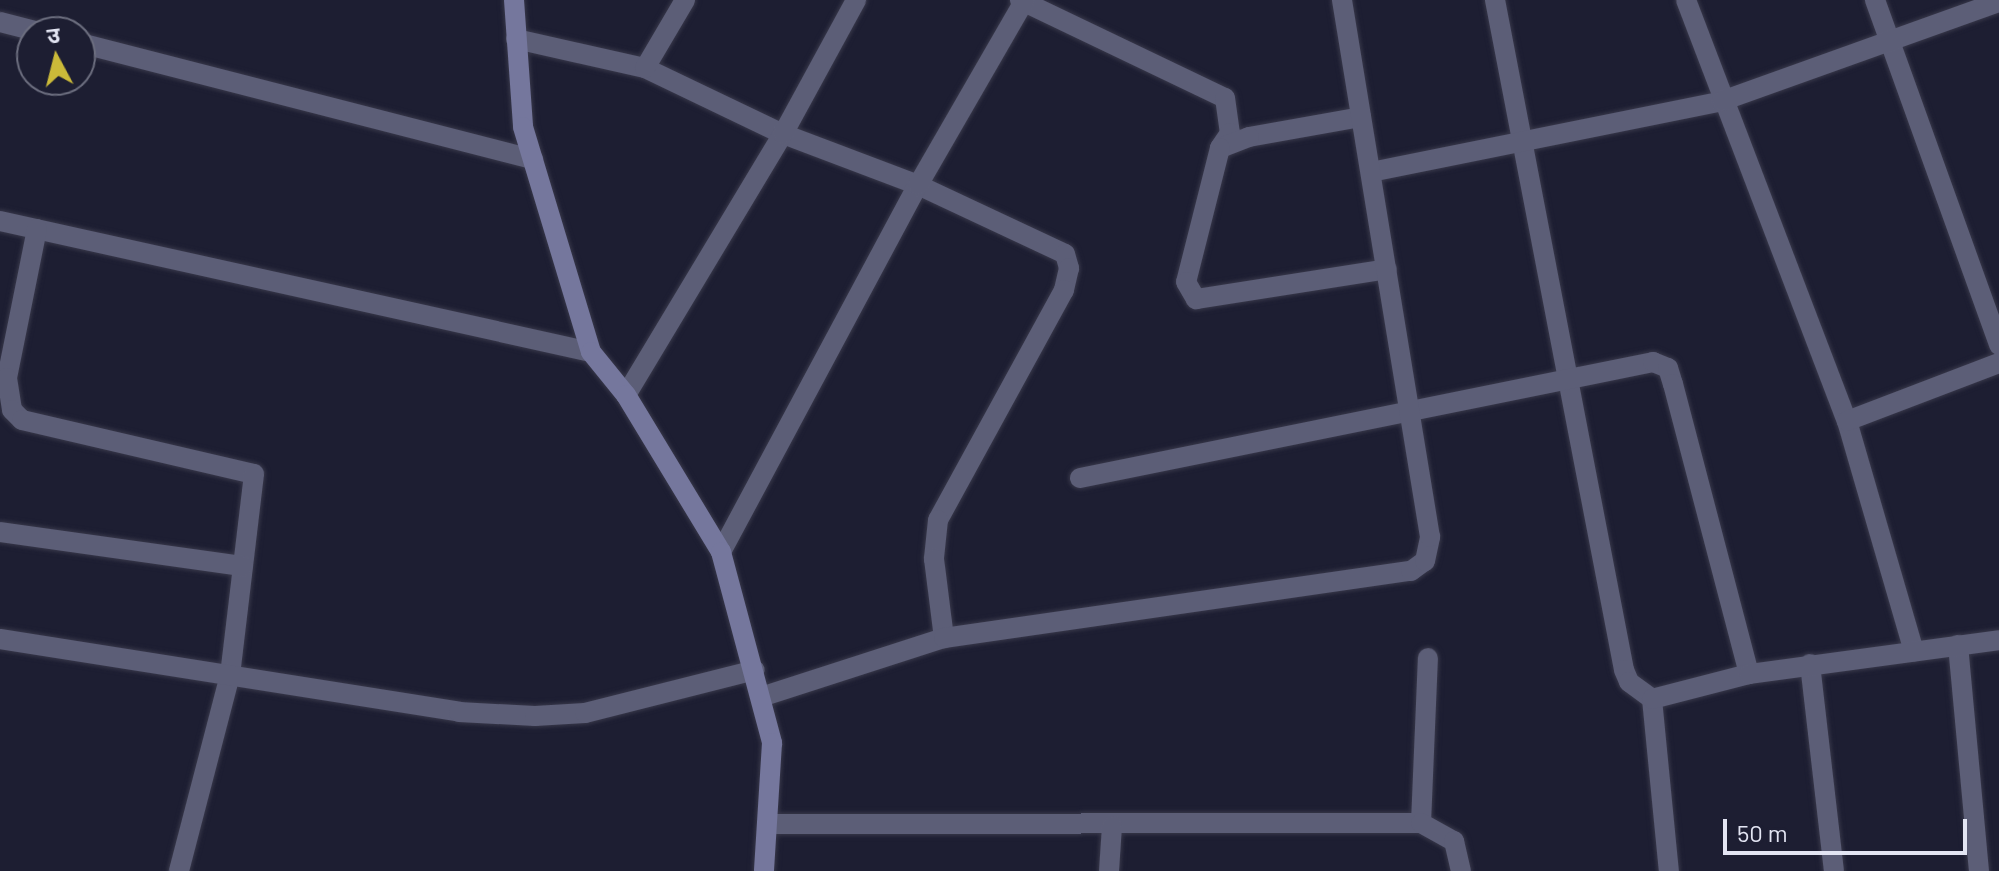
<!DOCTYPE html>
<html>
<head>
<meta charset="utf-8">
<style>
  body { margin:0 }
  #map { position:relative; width:1999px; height:871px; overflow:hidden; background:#1d1e32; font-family:Barlow,"Noto Sans Devanagari",sans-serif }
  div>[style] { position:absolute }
  .roads { filter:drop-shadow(0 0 2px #38384a) drop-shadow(0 0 2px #38384a) }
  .street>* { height:20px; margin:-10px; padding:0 10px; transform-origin:10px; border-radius:10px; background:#5c5e77 }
  .secondary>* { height:20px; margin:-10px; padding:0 10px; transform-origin:10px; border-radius:10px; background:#75779d }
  span { translate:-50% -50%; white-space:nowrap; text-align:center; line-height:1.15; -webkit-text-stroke:8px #1d1e32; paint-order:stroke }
  .north { position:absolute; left:16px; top:16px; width:80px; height:80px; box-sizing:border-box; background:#1d1e32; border:2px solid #6c6e7f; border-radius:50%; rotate:353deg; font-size:22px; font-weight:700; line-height:32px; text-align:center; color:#e3e5f3 }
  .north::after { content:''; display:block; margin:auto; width:28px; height:36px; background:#cbba39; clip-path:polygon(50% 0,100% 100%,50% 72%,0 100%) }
  .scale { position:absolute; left:1723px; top:819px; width:244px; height:36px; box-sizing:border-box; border:4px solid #e3e5f3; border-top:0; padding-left:10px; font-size:24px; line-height:28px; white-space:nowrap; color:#e3e5f3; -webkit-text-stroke:6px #1d1e32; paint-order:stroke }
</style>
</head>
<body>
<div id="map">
  <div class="roads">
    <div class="street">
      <div style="left:1020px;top:0;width:227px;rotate:25.6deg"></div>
      <div style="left:1225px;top:98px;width:35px;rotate:82deg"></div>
      <div style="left:1230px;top:133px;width:18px;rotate:124deg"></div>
      <div style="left:1495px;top:0;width:682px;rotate:79.1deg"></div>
      <div style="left:1624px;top:670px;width:13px;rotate:67deg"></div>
      <div style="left:1629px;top:682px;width:29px;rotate:36deg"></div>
      <div style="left:1652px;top:699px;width:173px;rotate:84.4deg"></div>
      <div style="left:1686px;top:0;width:451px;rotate:69.1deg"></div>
      <div style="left:1847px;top:421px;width:240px;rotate:73.8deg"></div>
      <div style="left:1875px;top:0;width:367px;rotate:70.2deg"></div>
      <div style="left:0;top:22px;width:40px;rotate:14.4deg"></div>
      <div style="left:516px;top:39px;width:132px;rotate:12.7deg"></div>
      <div style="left:645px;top:68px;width:153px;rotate:25.6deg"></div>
      <div style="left:783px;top:134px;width:144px;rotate:20.7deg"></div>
      <div style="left:918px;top:185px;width:162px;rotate:25.1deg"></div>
      <div style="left:1065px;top:254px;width:15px;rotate:74deg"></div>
      <div style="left:1069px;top:268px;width:23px;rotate:103deg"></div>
      <div style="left:1064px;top:290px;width:262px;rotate:118.7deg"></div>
      <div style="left:938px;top:520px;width:39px;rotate:96deg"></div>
      <div style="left:934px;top:559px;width:80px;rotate:82.8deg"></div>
      <div style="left:80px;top:43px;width:468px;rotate:14.4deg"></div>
      <div style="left:645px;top:68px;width:79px;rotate:-59.5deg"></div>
      <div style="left:1361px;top:117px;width:114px;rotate:169.9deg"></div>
      <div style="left:1249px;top:137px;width:31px;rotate:159deg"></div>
      <div style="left:1220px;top:148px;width:138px;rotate:104.2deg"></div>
      <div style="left:1186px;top:282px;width:20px;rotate:60deg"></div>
      <div style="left:1196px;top:299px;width:193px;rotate:-8.9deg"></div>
      <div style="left:1371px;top:172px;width:358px;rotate:-11.4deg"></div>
      <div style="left:1722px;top:101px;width:294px;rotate:-19.7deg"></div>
      <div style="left:0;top:221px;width:605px;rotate:12.5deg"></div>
      <div style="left:37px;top:229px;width:152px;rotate:101.4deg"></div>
      <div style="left:7px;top:378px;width:32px;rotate:81deg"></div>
      <div style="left:12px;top:410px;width:14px;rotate:45deg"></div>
      <div style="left:22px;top:420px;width:238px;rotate:13.1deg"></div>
      <div style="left:254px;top:474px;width:202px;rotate:96.8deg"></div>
      <div style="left:230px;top:675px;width:203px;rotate:104.6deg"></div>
      <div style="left:626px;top:395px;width:305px;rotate:-59deg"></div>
      <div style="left:783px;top:134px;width:153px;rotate:-61.4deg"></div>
      <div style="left:1847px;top:421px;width:163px;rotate:-20.9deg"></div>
      <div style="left:1080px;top:478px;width:585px;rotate:-11.44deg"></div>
      <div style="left:1653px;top:362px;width:16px;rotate:22deg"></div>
      <div style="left:1668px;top:368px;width:17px;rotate:73deg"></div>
      <div style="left:1673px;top:384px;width:300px;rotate:75.3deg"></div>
      <div style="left:0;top:532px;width:245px;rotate:8deg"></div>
      <div style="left:721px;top:552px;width:417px;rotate:-61.8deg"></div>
      <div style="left:918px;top:185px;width:214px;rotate:-60deg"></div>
      <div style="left:0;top:639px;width:465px;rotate:9deg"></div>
      <div style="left:459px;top:712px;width:76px;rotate:3deg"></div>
      <div style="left:535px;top:716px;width:50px;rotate:-3.4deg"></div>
      <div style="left:585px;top:713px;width:175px;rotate:-14.2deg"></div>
      <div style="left:1958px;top:645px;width:227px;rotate:84.7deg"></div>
      <div style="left:1810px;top:664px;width:208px;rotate:83.4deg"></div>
      <div style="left:761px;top:697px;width:192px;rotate:-17.9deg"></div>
      <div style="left:944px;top:638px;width:472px;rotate:-8.2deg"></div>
      <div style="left:1411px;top:571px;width:17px;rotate:-36deg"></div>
      <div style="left:1425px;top:561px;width:25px;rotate:-78deg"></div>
      <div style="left:1430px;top:537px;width:544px;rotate:-99.31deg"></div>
      <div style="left:1652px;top:699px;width:100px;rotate:-14.5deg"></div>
      <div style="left:1749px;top:674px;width:252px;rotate:-7.7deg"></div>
      <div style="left:1421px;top:823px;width:165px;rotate:-87.6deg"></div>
      <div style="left:767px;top:824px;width:654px;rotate:-0.09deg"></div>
      <div style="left:1421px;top:823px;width:38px;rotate:29deg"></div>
      <div style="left:1454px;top:841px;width:31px;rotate:77deg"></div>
      <div style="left:1109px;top:871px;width:45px;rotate:-86.2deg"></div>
    </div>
    <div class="secondary">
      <div style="left:514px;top:0;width:127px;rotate:85.9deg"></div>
      <div style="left:523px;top:127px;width:235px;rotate:73.2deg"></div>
      <div style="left:591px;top:352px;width:55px;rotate:50.9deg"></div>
      <div style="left:626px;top:395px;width:184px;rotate:58.8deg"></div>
      <div style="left:721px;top:552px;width:198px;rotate:75deg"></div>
      <div style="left:772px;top:743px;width:128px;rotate:93.6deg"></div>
    </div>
  </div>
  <div class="north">उ</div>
  <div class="scale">50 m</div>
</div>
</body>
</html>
